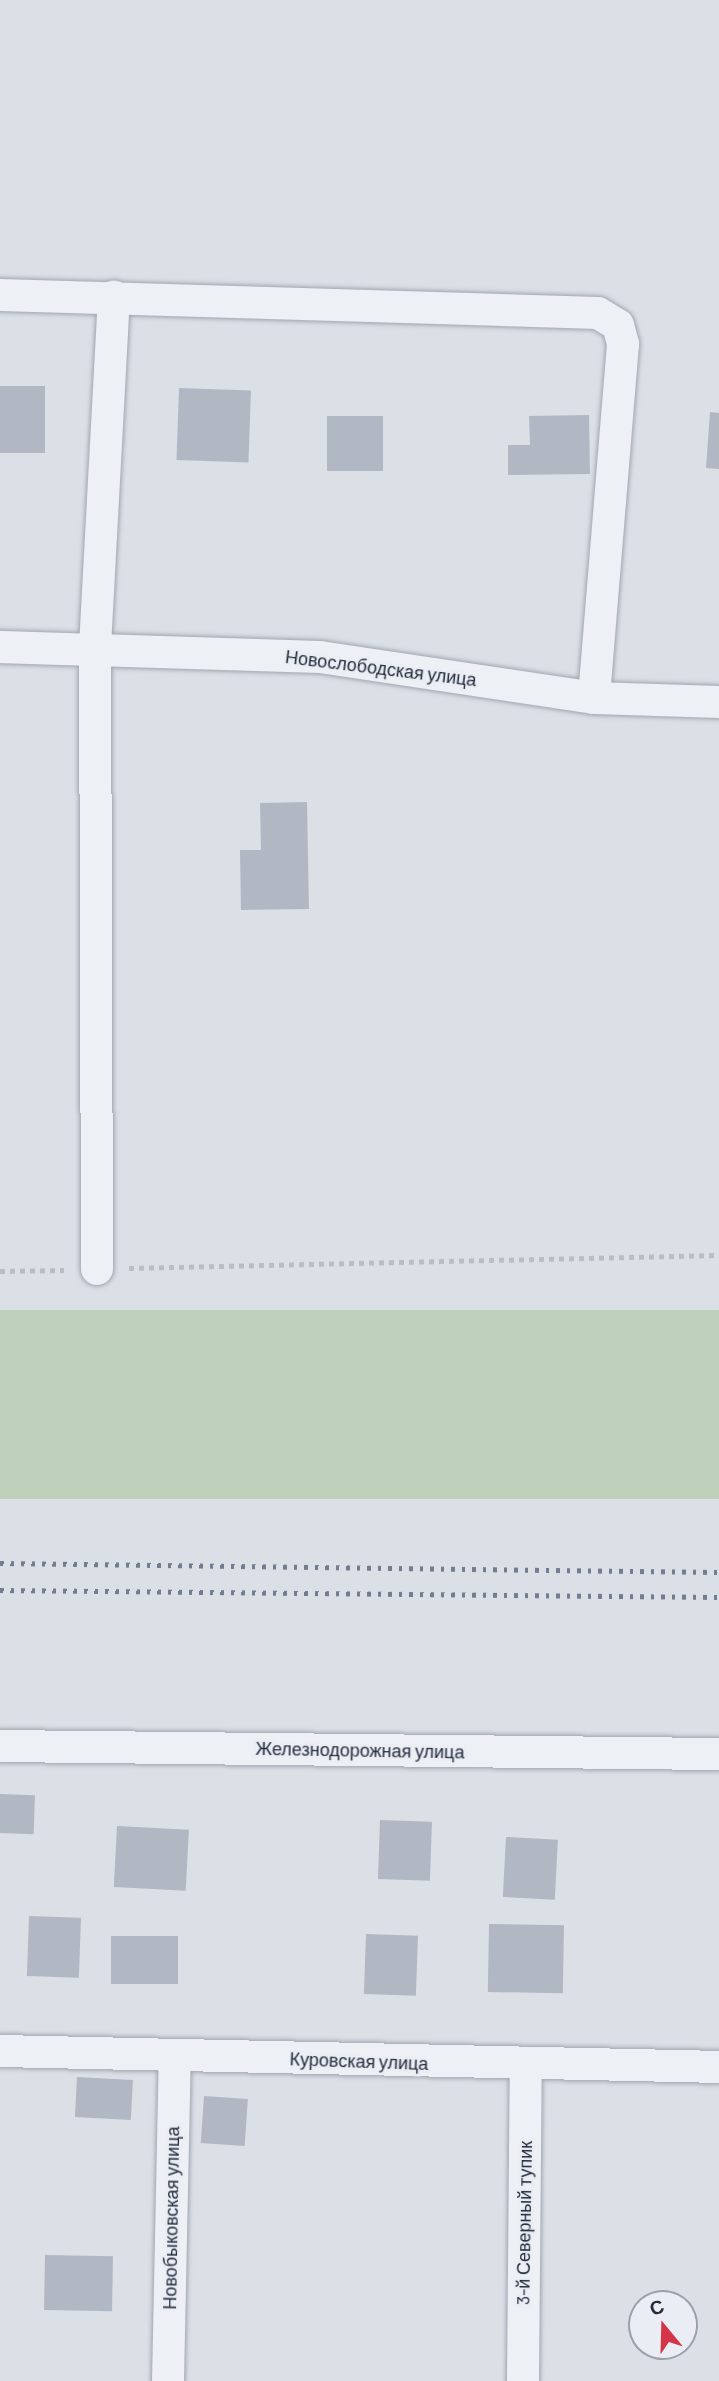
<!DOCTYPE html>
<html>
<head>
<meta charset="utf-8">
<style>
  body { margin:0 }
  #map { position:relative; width:719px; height:2381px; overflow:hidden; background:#dbdfe6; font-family:Barlow,sans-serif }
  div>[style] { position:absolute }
  .green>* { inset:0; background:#c0d1bb; transform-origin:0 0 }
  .building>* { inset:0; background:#b2b8c3; transform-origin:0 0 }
  .path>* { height:4.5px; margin-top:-2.25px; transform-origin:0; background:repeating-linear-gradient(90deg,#b9bdc4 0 5px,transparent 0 10px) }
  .roads { filter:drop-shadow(0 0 2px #a0a6b0) drop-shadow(0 0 2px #a0a6b0) }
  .street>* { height:32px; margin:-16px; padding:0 16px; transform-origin:16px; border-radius:16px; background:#edf0f4 }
  .rail>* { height:5px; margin-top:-2.5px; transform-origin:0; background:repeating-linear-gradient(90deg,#737d91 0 3.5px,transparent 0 10.5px) }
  span { translate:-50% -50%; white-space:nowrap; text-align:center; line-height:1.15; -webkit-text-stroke:5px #eaeef4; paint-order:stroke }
  .street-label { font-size:18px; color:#242c3d }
  .north { position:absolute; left:628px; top:2290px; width:70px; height:70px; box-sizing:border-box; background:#eaeef4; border:2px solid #9ba0ab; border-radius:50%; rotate:341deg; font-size:19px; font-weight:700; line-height:28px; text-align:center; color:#242c3d }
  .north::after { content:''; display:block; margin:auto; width:24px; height:32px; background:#d53548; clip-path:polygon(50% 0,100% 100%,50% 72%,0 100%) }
</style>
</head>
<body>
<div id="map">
  <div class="green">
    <div style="left:719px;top:1310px;width:189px;height:719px;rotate:90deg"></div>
  </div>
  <div class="building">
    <div style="left:0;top:386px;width:45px;height:67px"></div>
    <div style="left:179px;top:388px;width:72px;height:72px;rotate:2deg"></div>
    <div style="clip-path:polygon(710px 412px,719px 413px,719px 469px,706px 468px)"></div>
    <div style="clip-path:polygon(589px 415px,590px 474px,508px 475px,508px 445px,530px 445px,529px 416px)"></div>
    <div style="left:327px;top:416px;width:56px;height:55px"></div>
    <div style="clip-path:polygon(307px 802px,309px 909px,241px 910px,240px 850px,261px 850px,260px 803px)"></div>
    <div style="left:0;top:1794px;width:35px;height:39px;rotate:2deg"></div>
    <div style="left:380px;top:1820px;width:52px;height:59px;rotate:2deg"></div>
    <div style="left:117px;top:1826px;width:72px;height:61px;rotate:3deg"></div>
    <div style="left:506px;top:1837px;width:52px;height:60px;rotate:3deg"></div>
    <div style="left:29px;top:1916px;width:52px;height:60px;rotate:2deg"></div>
    <div style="left:489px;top:1924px;width:75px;height:68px;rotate:1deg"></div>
    <div style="left:366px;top:1934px;width:52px;height:60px;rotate:2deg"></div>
    <div style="left:111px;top:1936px;width:67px;height:48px"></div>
    <div style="left:77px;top:2077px;width:56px;height:40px;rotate:3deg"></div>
    <div style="left:204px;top:2096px;width:44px;height:47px;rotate:4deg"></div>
    <div style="left:45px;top:2255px;width:68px;height:55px;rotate:1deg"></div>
  </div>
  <div class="path">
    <div style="left:129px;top:1268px;width:590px;rotate:-1.26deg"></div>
    <div style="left:0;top:1271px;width:64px;rotate:-0.9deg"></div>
  </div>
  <div class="roads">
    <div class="street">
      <div style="left:0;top:295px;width:598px;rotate:1.72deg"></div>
      <div style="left:598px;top:313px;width:23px;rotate:31deg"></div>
      <div style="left:618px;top:325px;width:20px;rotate:75deg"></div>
      <div style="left:623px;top:344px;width:355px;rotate:94.7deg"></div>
      <div style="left:0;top:647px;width:320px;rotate:1.8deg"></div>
      <div style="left:320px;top:657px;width:277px;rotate:8.5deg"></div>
      <div style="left:594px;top:698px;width:125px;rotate:1.8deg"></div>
      <div style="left:97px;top:1269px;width:622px;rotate:-90.18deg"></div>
      <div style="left:95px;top:647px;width:351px;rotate:-86.9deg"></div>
      <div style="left:0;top:1746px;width:719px;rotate:0.64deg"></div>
      <div style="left:0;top:2051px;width:719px;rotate:1.27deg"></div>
      <div style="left:168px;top:2381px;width:326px;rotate:-88.8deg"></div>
      <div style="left:523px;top:2381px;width:315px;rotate:-89.5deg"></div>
    </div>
  </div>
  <div class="rail">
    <div style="left:0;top:1563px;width:719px;rotate:0.72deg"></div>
    <div style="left:0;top:1590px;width:719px;rotate:0.56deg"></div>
  </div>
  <div class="street-label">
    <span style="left:381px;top:668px;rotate:7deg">Новослободская улица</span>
    <span style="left:360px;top:1750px;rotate:1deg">Железнодорожная улица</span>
    <span style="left:359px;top:2061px;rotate:2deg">Куровская улица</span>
    <span style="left:171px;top:2218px;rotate:-89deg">Новобыковская улица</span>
    <span style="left:524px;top:2223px;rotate:-89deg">3-й Северный тупик</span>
  </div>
  <div class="north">С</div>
</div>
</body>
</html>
